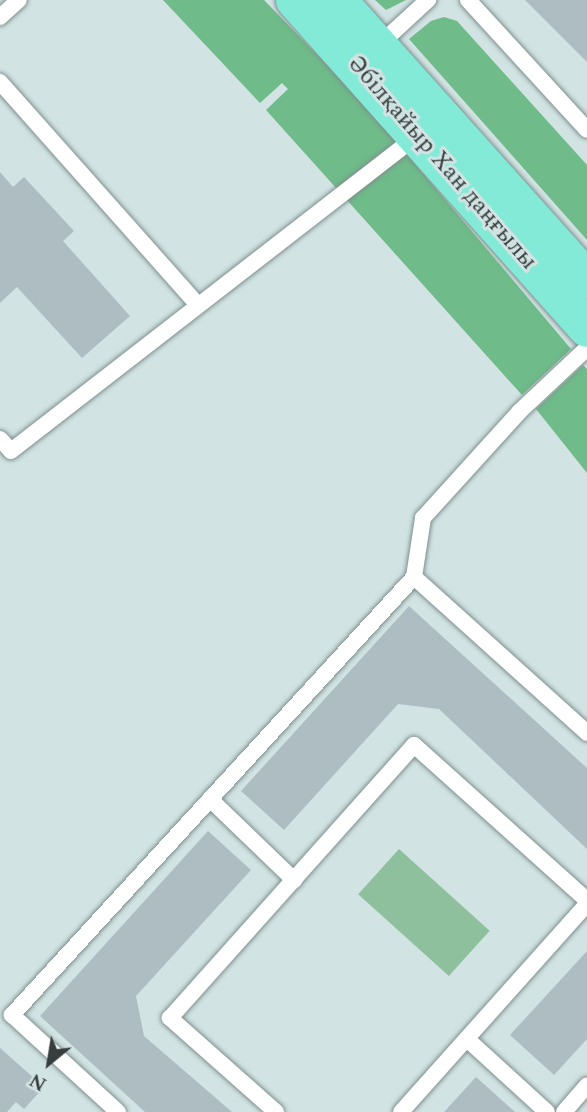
<!DOCTYPE html>
<html>
<head>
<meta charset="utf-8">
<style>
  body { margin:0 }
  #map { position:relative; width:587px; height:1112px; overflow:hidden; background:#d2e3e3; font-family:Spectral,serif }
  div>[style] { position:absolute }
  .green>* { inset:0; background:#8fc09e; transform-origin:0 0 }
  .forest>* { inset:0; background:#6fbb89 }
  .building>* { inset:0; background:#aebdc2 }
  .roads { filter:drop-shadow(0 0 2px #7f8f8f) drop-shadow(0 0 2px #7f8f8f) }
  .lane>* { height:16px; margin:-8px; padding:0 8px; transform-origin:8px; border-radius:8px; background:#fff }
  .primary>* { height:38px; margin:-19px; padding:0 19px; transform-origin:19px; border-radius:19px; background:#82ead6 }
  span { translate:-50% -50%; white-space:nowrap; text-align:center; line-height:1.15; -webkit-text-stroke:6px #d2e3e3; paint-order:stroke }
  .street-label { font-size:24px; color:#373e3e }
  .north { position:absolute; left:14px; top:1028px; width:70px; height:70px; -webkit-text-stroke:5px #d2e3e3; paint-order:stroke; rotate:210deg; font-size:19px; font-weight:700; line-height:28px; text-align:center; color:#373e3e }
  .north::after { content:''; display:block; margin:auto; width:24px; height:32px; background:#373e3e; clip-path:polygon(50% 0,100% 100%,50% 72%,0 100%) }
</style>
</head>
<body>
<div id="map">
  <div class="green">
    <div style="left:399px;top:849px;width:122px;height:61px;rotate:42deg"></div>
  </div>
  <div class="forest">
    <div style="clip-path:polygon(163px 0,264px 0,362px 101px,571px 349px,522px 395px,266px 110px,288px 89px,282px 83px,260px 103px)"></div>
    <div style="clip-path:polygon(375px 0,406px 0,386px 10px)"></div>
    <div style="clip-path:polygon(444px 17px,457px 21px,587px 165px,587px 240px,409px 39px,431px 21px)"></div>
    <div style="clip-path:polygon(583px 365px,587px 369px,587px 473px,536px 409px)"></div>
  </div>
  <div class="building">
    <div style="clip-path:polygon(525px 0,587px 0,587px 62px)"></div>
    <div style="clip-path:polygon(0 172px,13px 187px,24px 177px,74px 231px,63px 241px,130px 316px,82px 358px,17px 287px,0 303px)"></div>
    <div style="clip-path:polygon(409px 606px,587px 768px,587px 849px,439px 709px,398px 704px,284px 830px,241px 791px)"></div>
    <div style="clip-path:polygon(208px 831px,251px 870px,136px 996px,144px 1036px,232px 1112px,145px 1112px,40px 1016px)"></div>
    <div style="clip-path:polygon(587px 951px,587px 1039px,554px 1075px,510px 1035px)"></div>
    <div style="clip-path:polygon(0 1048px,44px 1087px,24px 1109px,16px 1102px,7px 1112px,0 1112px)"></div>
    <div style="clip-path:polygon(476px 1077px,515px 1112px,444px 1112px)"></div>
  </div>
  <div class="roads">
    <div class="lane">
      <div style="left:468px;top:0;width:176px;rotate:47.5deg"></div>
      <div style="left:0;top:17px;width:25px;rotate:-42deg"></div>
      <div style="left:379px;top:45px;width:67px;rotate:-42.6deg"></div>
      <div style="left:0;top:82px;width:298px;rotate:48.4deg"></div>
      <div style="left:0;top:439px;width:16px;rotate:47deg"></div>
      <div style="left:11px;top:451px;width:514px;rotate:-37.81deg"></div>
      <div style="left:414px;top:577px;width:60px;rotate:-81.3deg"></div>
      <div style="left:423px;top:518px;width:144px;rotate:-47.8deg"></div>
      <div style="left:520px;top:411px;width:89px;rotate:-43.2deg"></div>
      <div style="left:210px;top:799px;width:117px;rotate:44deg"></div>
      <div style="left:467px;top:1039px;width:108px;rotate:42.4deg"></div>
      <div style="left:118px;top:1112px;width:144px;rotate:-137.5deg"></div>
      <div style="left:12px;top:1015px;width:595px;rotate:-47.45deg"></div>
      <div style="left:414px;top:577px;width:233px;rotate:42deg"></div>
      <div style="left:276px;top:1112px;width:142px;rotate:-138.4deg"></div>
      <div style="left:170px;top:1018px;width:366px;rotate:-48.2deg"></div>
      <div style="left:414px;top:745px;width:232px;rotate:41.9deg"></div>
      <div style="left:401px;top:1112px;width:279px;rotate:-48.2deg"></div>
      <div style="left:564px;top:1112px;width:35px;rotate:-49deg"></div>
    </div>
    <div class="primary">
      <div style="left:295px;top:0;width:439px;rotate:48.3deg"></div>
      <div style="left:337px;top:0;width:375px;rotate:48.2deg"></div>
    </div>
  </div>
  <div class="street-label">
    <span style="left:442px;top:163px;rotate:49deg">Әбілқайыр Хан даңғылы</span>
  </div>
  <div class="north">N</div>
</div>
</body>
</html>
